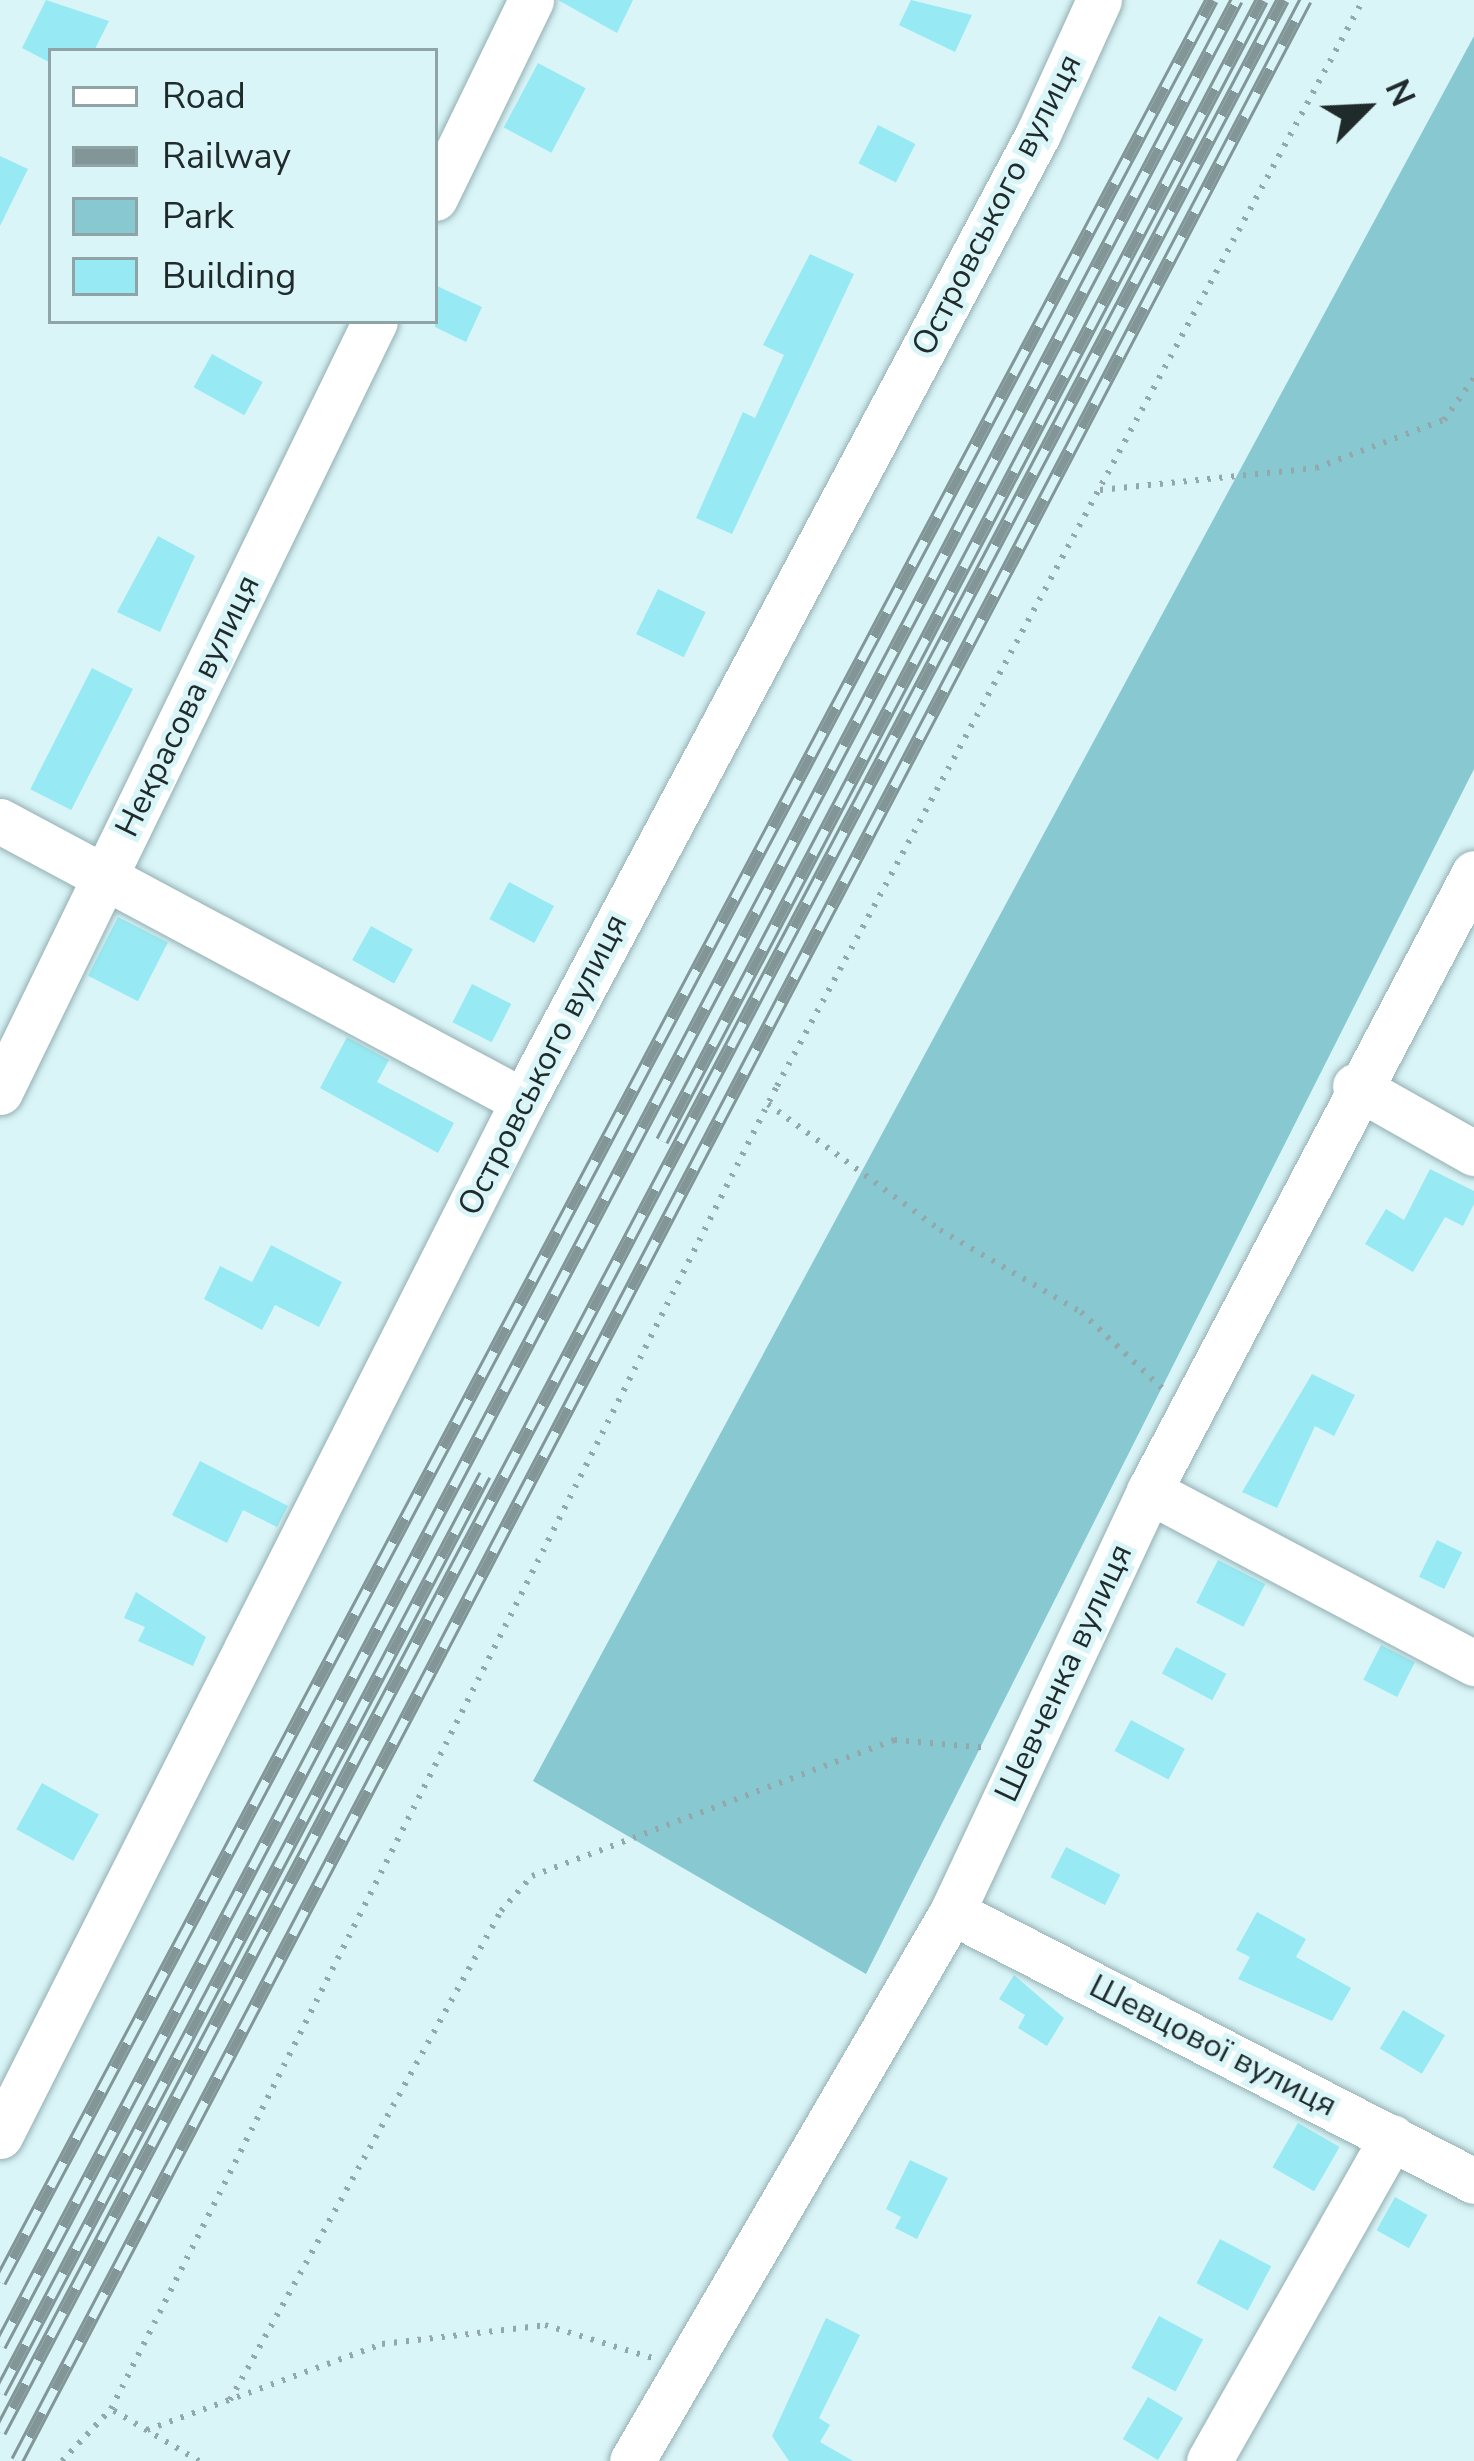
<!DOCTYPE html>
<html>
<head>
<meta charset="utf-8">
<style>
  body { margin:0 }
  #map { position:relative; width:1474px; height:2461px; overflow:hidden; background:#d9f5f8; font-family:"Nunito Sans",sans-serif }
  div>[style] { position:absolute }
  .green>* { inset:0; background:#88c8d0 }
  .building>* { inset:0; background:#97eaf3; transform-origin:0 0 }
  .path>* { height:6px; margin-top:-3px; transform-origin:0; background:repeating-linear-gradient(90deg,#93a8ab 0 3px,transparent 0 12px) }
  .roads { filter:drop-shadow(0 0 3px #94afb2) drop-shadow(0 0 3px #94afb2) }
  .minor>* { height:45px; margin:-22.5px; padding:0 22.5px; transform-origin:22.5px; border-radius:22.5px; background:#fff }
  .rail>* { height:14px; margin-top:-7px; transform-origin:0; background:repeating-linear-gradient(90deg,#d9f5f8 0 27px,#829698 0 54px); box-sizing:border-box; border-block:3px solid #829698 }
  span { translate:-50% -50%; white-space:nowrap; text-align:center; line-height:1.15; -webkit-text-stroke:10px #d9f5f8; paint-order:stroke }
  .street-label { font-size:33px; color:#1f2a2b }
  .legend { position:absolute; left:48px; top:48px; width:390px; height:276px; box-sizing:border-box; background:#d9f5f8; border:3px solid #8fa4a6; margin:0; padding:15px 21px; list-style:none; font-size:36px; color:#1f2a2b }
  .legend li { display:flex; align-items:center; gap:24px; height:60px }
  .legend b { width:60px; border:3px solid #8fa4a6 }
  .north { position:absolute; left:1306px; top:48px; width:120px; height:120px; -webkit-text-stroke:9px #d9f5f8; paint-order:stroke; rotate:66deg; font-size:33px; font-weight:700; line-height:48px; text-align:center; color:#1f2a2b }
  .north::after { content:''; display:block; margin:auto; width:42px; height:54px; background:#1f2a2b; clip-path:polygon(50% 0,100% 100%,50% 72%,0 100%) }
</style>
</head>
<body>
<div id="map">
  <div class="green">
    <div style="clip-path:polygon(1474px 36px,1474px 769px,866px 1974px,533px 1781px)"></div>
  </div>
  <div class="building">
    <div style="clip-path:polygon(46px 0,109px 21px,94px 51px,51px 51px,51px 63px,22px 48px)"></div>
    <div style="clip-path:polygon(558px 0,633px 0,617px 33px)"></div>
    <div style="clip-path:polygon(911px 0,972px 15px,955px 52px,899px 25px)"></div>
    <div style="left:538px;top:63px;width:54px;height:73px;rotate:28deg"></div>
    <div style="left:878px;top:125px;width:42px;height:43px;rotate:27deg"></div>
    <div style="clip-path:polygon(0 156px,28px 169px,0 226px)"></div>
    <div style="clip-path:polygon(810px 254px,854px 274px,732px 534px,696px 518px,743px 412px,755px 418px,784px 355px,763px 345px)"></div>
    <div style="clip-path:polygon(435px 285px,482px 307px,466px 342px,435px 327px)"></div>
    <div style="left:212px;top:354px;width:58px;height:38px;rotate:29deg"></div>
    <div style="clip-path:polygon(158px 536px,195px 556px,160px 632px,117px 612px)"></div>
    <div style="left:658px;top:589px;width:53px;height:50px;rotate:26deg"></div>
    <div style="left:92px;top:668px;width:46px;height:136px;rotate:27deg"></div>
    <div style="left:509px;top:882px;width:51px;height:42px;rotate:28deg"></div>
    <div style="left:118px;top:917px;width:56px;height:66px;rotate:27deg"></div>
    <div style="left:371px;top:926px;width:48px;height:39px;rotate:29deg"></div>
    <div style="left:472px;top:984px;width:44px;height:43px;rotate:27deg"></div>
    <div style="clip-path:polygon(347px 1037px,389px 1060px,377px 1082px,454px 1123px,438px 1153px,320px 1088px)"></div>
    <div style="clip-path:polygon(1430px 1169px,1474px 1191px,1474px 1204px,1463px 1226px,1445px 1217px,1413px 1272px,1365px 1244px,1386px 1209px,1404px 1220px)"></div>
    <div style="clip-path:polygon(271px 1245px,342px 1282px,319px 1327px,275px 1305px,262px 1330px,204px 1299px,220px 1266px,252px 1282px)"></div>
    <div style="clip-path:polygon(1312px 1374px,1355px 1395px,1334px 1436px,1315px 1426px,1277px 1508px,1242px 1492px)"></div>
    <div style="clip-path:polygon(200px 1461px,288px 1506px,277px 1527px,243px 1510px,227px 1543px,172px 1515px)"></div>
    <div style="left:1437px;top:1540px;width:28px;height:41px;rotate:26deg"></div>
    <div style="left:1218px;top:1560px;width:53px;height:48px;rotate:27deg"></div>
    <div style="clip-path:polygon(136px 1592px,206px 1637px,193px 1666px,138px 1641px,145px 1627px,124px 1618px)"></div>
    <div style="left:1381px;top:1645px;width:38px;height:39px;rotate:27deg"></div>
    <div style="left:1176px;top:1647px;width:57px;height:30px;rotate:28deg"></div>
    <div style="left:1131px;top:1720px;width:61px;height:35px;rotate:28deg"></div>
    <div style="left:42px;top:1783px;width:65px;height:53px;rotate:29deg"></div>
    <div style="left:1066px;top:1847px;width:61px;height:34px;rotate:27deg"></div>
    <div style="clip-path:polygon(1257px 1912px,1306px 1939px,1296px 1957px,1351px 1988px,1332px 2021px,1238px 1979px,1250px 1957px,1236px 1950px)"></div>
    <div style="clip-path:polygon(1014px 1975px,1064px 2018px,1047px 2046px,1018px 2028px,1025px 2015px,999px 1999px)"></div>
    <div style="left:1403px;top:2010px;width:49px;height:45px;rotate:31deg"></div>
    <div style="left:1298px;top:2123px;width:48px;height:51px;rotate:30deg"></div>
    <div style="clip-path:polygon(910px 2160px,948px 2178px,917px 2239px,895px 2228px,901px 2217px,886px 2209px)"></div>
    <div style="left:1395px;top:2197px;width:37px;height:38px;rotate:29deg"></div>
    <div style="left:1220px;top:2239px;width:58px;height:50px;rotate:28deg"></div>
    <div style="left:1159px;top:2316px;width:50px;height:59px;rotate:28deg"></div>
    <div style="clip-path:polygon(826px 2318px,860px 2335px,819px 2418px,830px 2425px,820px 2442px,853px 2461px,789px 2461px,772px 2436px)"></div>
    <div style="left:1148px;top:2397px;width:41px;height:49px;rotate:31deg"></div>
  </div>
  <div class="path">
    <div style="left:1100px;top:490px;width:217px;rotate:-5.8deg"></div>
    <div style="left:1316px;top:468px;width:137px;rotate:-20.6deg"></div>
    <div style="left:1444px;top:420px;width:52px;rotate:-54.5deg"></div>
    <div style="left:768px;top:1104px;width:213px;rotate:36.2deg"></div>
    <div style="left:940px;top:1230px;width:163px;rotate:30.2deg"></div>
    <div style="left:1081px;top:1312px;width:114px;rotate:43.2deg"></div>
    <div style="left:230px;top:2400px;width:559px;rotate:-61.01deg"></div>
    <div style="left:501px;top:1911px;width:47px;rotate:-48.5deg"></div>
    <div style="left:532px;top:1876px;width:387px;rotate:-20.6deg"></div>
    <div style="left:894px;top:1740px;width:95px;rotate:4.8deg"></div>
    <div style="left:147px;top:2430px;width:250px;rotate:-20.1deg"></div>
    <div style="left:382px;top:2344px;width:164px;rotate:-6.6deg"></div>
    <div style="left:545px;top:2325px;width:112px;rotate:17.1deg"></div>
    <div style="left:62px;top:2461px;width:71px;rotate:-46.7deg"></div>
    <div style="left:199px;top:2461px;width:102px;rotate:-149.4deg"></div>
    <div style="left:111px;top:2409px;width:1481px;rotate:-63.28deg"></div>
    <div style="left:777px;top:1086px;width:1234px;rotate:-61.65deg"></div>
  </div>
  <div class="roads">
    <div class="minor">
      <div style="left:435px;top:198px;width:220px;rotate:-64.1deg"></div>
      <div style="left:0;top:821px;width:593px;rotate:28.16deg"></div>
      <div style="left:1355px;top:1086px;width:137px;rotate:29.4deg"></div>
      <div style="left:0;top:1092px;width:857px;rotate:-64.06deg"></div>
      <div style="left:1149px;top:1491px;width:368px;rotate:27.9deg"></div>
      <div style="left:952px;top:1912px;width:587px;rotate:27.26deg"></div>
      <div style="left:0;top:2136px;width:1160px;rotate:-63.19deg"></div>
      <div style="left:523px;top:1101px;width:1096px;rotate:-61.96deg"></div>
      <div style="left:1038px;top:134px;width:147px;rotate:-65.5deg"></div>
      <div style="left:632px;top:2461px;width:635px;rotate:-59.76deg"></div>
      <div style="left:952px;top:1912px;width:465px;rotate:-64.9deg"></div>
      <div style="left:1149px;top:1491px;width:698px;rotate:-62.26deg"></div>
      <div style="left:1209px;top:2461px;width:372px;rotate:-60.5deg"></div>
    </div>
  </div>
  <div class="rail">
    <div style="left:662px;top:1141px;width:1289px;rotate:-62.26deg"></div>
    <div style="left:0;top:2282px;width:2584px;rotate:-62.03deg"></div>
    <div style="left:0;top:2346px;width:2652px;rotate:-62.2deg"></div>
    <div style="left:0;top:2393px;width:1038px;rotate:-62.15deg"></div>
    <div style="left:0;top:2432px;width:2750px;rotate:-62.19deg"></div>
    <div style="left:17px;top:2461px;width:2778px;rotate:-62.36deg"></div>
  </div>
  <div class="street-label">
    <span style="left:997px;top:205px;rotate:-63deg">Островського вулиця</span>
    <span style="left:188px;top:706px;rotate:-64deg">Некрасова вулиця</span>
    <span style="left:543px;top:1065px;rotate:-63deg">Островського вулиця</span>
    <span style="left:1064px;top:1673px;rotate:-65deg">Шевченка вулиця</span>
    <span style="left:1213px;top:2046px;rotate:27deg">Шевцової вулиця</span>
  </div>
  <ul class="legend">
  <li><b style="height:15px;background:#fff"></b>Road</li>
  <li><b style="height:15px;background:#829698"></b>Railway</li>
  <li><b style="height:33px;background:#88c8d0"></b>Park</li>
  <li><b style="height:33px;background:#97eaf3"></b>Building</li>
  </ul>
  <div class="north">N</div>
</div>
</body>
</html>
